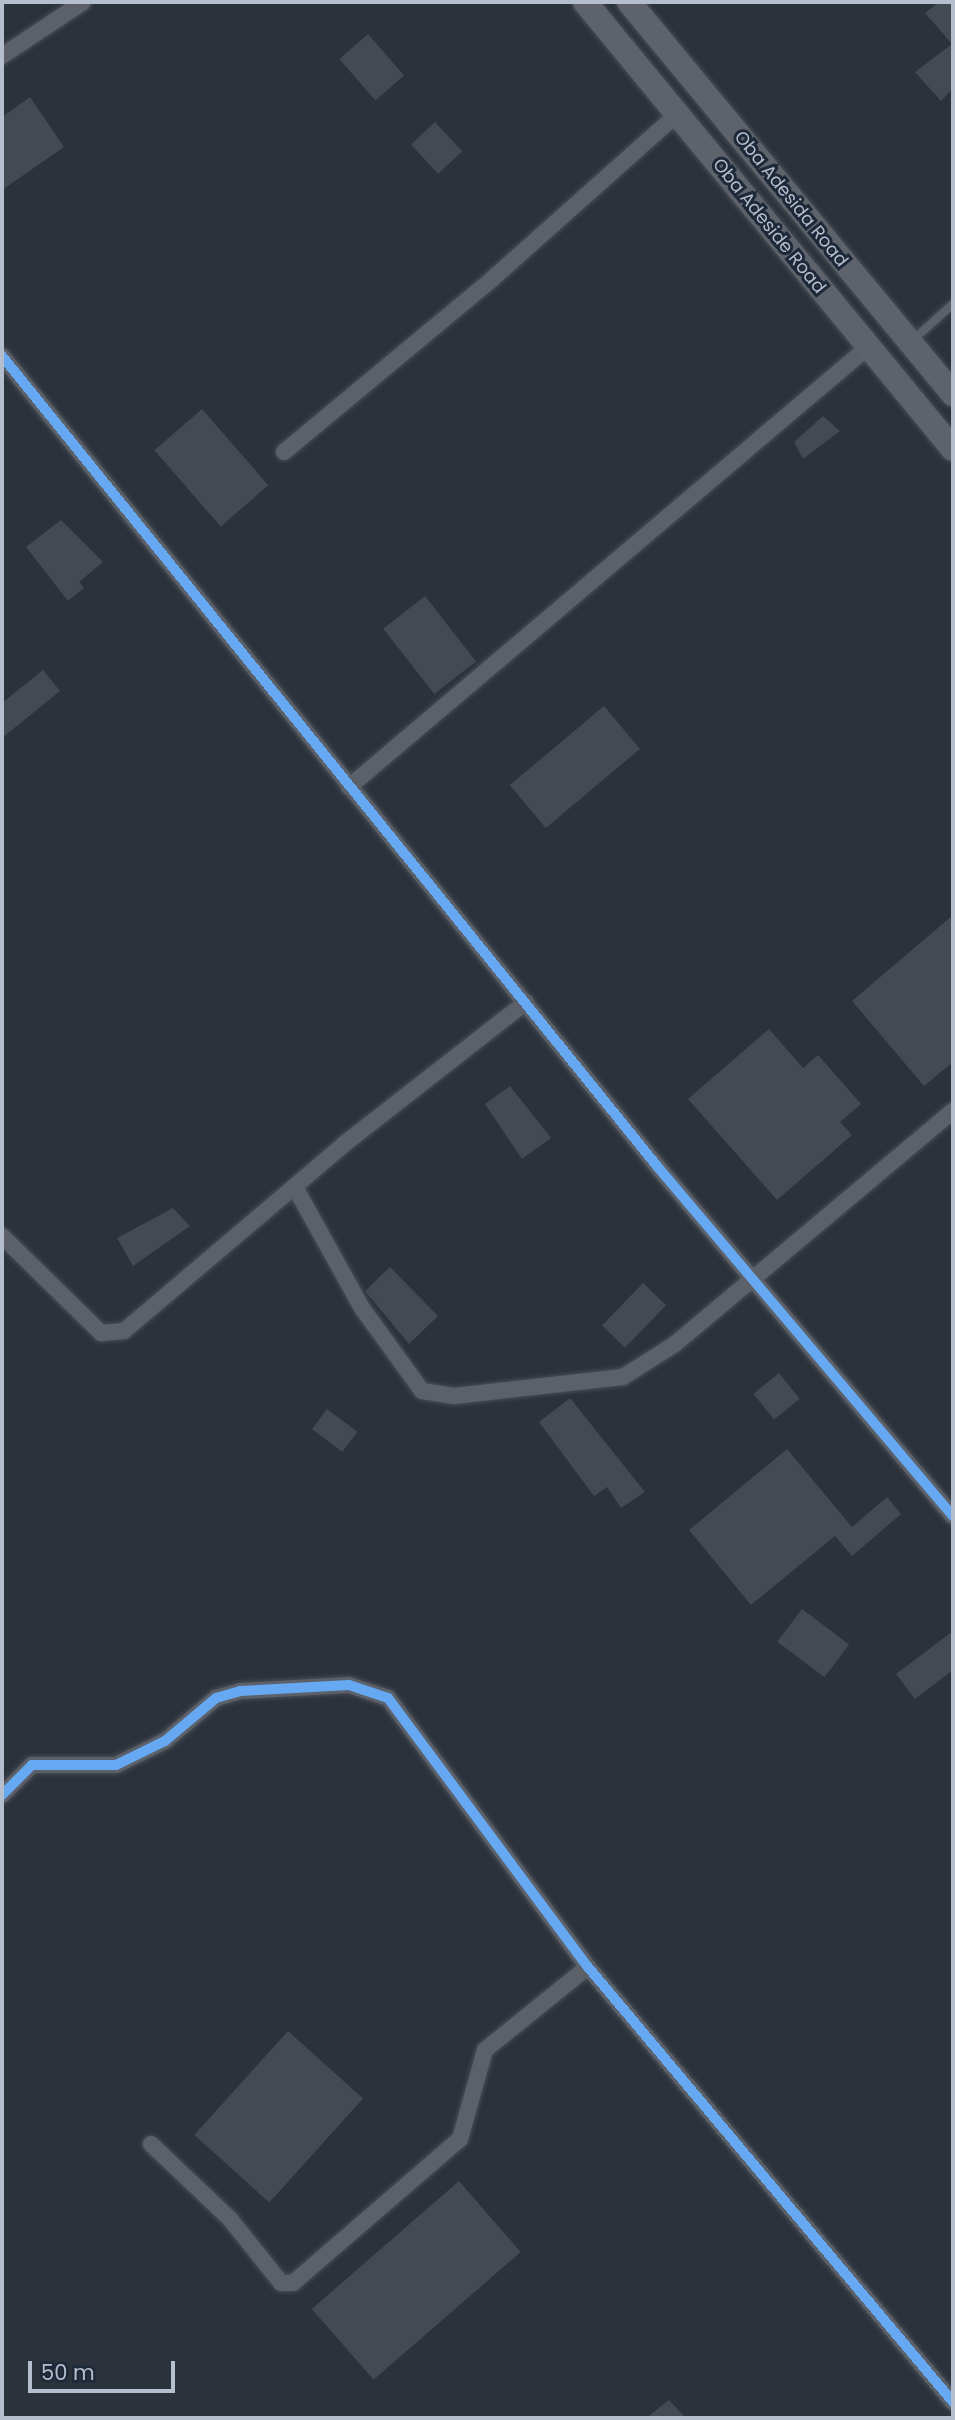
<!DOCTYPE html>
<html>
<head>
<meta charset="utf-8">
<style>
  body { margin:0 }
  #map { position:relative; width:955px; height:2420px; overflow:hidden; background:#2b323c; font-family:Poppins,sans-serif }
  div>[style] { position:absolute }
  .building>* { inset:0; background:#444a53; transform-origin:0 0 }
  .roads { filter:drop-shadow(0 0 2px #484d54) drop-shadow(0 0 2px #484d54) }
  .service>* { height:8px; margin:-4px; padding:0 4px; transform-origin:4px; border-radius:4px; background:#5c6169 }
  .minor>* { height:16px; margin:-8px; padding:0 8px; transform-origin:8px; border-radius:8px; background:#5c6169 }
  .primary>* { height:24px; margin:-12px; padding:0 12px; transform-origin:12px; border-radius:12px; background:#5e636b }
  .cycleway>* { height:10px; margin:-5px; padding:0 5px; transform-origin:5px; border-radius:5px; background:#66a8f1 }
  span { translate:-50% -50%; white-space:nowrap; text-align:center; line-height:1.15; -webkit-text-stroke:6px #1d2839; paint-order:stroke }
  .street-label { font-size:18px; color:#b5becd }
  .frame { position:absolute; inset:0; border:4px solid #b5becd; pointer-events:none }
  .scale { position:absolute; left:28px; top:2361px; width:147px; height:32px; box-sizing:border-box; border:4px solid #b5becd; border-top:0; padding-left:9px; font-size:21px; line-height:24px; white-space:nowrap; color:#b5becd; -webkit-text-stroke:5px #1d2839; paint-order:stroke }
</style>
</head>
<body>
<div id="map">
  <div class="building">
    <div style="clip-path:polygon(939px 2px,953px 2px,953px 88px,941px 101px,915px 72px,952px 44px,925px 13px)"></div>
    <div style="left:368px;top:34px;width:55px;height:38px;rotate:49deg"></div>
    <div style="clip-path:polygon(30px 97px,64px 147px,2px 190px,2px 117px)"></div>
    <div style="left:435px;top:122px;width:40px;height:33px;rotate:47deg"></div>
    <div style="left:202px;top:409px;width:101px;height:63px;rotate:49deg"></div>
    <div style="clip-path:polygon(823px 416px,840px 431px,803px 459px,794px 442px)"></div>
    <div style="clip-path:polygon(61px 520px,103px 562px,79px 582px,84px 588px,68px 601px,26px 547px)"></div>
    <div style="left:425px;top:596px;width:83px;height:53px;rotate:52deg"></div>
    <div style="clip-path:polygon(43px 670px,60px 691px,2px 738px,2px 703px)"></div>
    <div style="left:604px;top:706px;width:56px;height:123px;rotate:50deg"></div>
    <div style="clip-path:polygon(953px 915px,953px 1062px,924px 1086px,852px 1001px)"></div>
    <div style="clip-path:polygon(769px 1029px,803px 1068px,818px 1055px,861px 1104px,840px 1122px,852px 1135px,777px 1200px,688px 1099px)"></div>
    <div style="clip-path:polygon(510px 1086px,551px 1138px,522px 1159px,485px 1104px)"></div>
    <div style="clip-path:polygon(173px 1208px,190px 1226px,133px 1266px,117px 1238px)"></div>
    <div style="clip-path:polygon(390px 1267px,438px 1316px,409px 1344px,365px 1291px)"></div>
    <div style="left:643px;top:1283px;width:32px;height:59px;rotate:44deg"></div>
    <div style="left:779px;top:1373px;width:33px;height:33px;rotate:51deg"></div>
    <div style="clip-path:polygon(570px 1398px,645px 1492px,621px 1508px,607px 1487px,594px 1496px,539px 1422px)"></div>
    <div style="left:327px;top:1409px;width:38px;height:25px;rotate:37deg"></div>
    <div style="clip-path:polygon(787px 1449px,852px 1527px,887px 1497px,901px 1514px,852px 1556px,835px 1536px,751px 1605px,689px 1530px)"></div>
    <div style="left:802px;top:1609px;width:59px;height:41px;rotate:37deg"></div>
    <div style="clip-path:polygon(953px 1631px,953px 1670px,915px 1699px,896px 1674px)"></div>
    <div style="left:288px;top:2031px;width:101px;height:140px;rotate:42deg"></div>
    <div style="left:459px;top:2181px;width:94px;height:195px;rotate:49deg"></div>
    <div style="clip-path:polygon(669px 2400px,686px 2418px,646px 2418px)"></div>
  </div>
  <div class="roads">
    <div class="service">
      <div style="left:914px;top:339px;width:52px;rotate:-41.9deg"></div>
    </div>
    <div class="minor">
      <div style="left:2px;top:56px;width:97px;rotate:-33.7deg"></div>
      <div style="left:2px;top:356px;width:1042px;rotate:51.04deg"></div>
      <div style="left:657px;top:1166px;width:458px;rotate:49.8deg"></div>
      <div style="left:284px;top:452px;width:269px;rotate:-39.7deg"></div>
      <div style="left:491px;top:280px;width:249px;rotate:-41.7deg"></div>
      <div style="left:349px;top:787px;width:680px;rotate:-40.29deg"></div>
      <div style="left:296px;top:1189px;width:136px;rotate:61deg"></div>
      <div style="left:362px;top:1308px;width:102px;rotate:54.1deg"></div>
      <div style="left:422px;top:1391px;width:32px;rotate:9deg"></div>
      <div style="left:454px;top:1396px;width:170px;rotate:-6.4deg"></div>
      <div style="left:623px;top:1377px;width:62px;rotate:-32.4deg"></div>
      <div style="left:675px;top:1344px;width:363px;rotate:-40deg"></div>
      <div style="left:2px;top:1236px;width:139px;rotate:44.4deg"></div>
      <div style="left:101px;top:1333px;width:23px;rotate:-5deg"></div>
      <div style="left:124px;top:1331px;width:287px;rotate:-40.3deg"></div>
      <div style="left:343px;top:1145px;width:232px;rotate:-38deg"></div>
      <div style="left:2px;top:1795px;width:42px;rotate:-45deg"></div>
      <div style="left:32px;top:1765px;width:84px"></div>
      <div style="left:116px;top:1765px;width:55px;rotate:-26.1deg"></div>
      <div style="left:165px;top:1741px;width:67px;rotate:-40.1deg"></div>
      <div style="left:216px;top:1698px;width:25px;rotate:-16deg"></div>
      <div style="left:240px;top:1691px;width:109px;rotate:-3.2deg"></div>
      <div style="left:349px;top:1685px;width:41px;rotate:18.4deg"></div>
      <div style="left:388px;top:1698px;width:335px;rotate:53.4deg"></div>
      <div style="left:588px;top:1967px;width:568px;rotate:50deg"></div>
      <div style="left:151px;top:2144px;width:109px;rotate:43.5deg"></div>
      <div style="left:230px;top:2219px;width:82px;rotate:51.4deg"></div>
      <div style="left:281px;top:2283px;width:12px"></div>
      <div style="left:293px;top:2283px;width:221px;rotate:-40.8deg"></div>
      <div style="left:460px;top:2139px;width:92px;rotate:-74.3deg"></div>
      <div style="left:485px;top:2050px;width:132px;rotate:-38.9deg"></div>
    </div>
    <div class="primary">
      <div style="left:585px;top:2px;width:579px;rotate:50.54deg"></div>
      <div style="left:629px;top:2px;width:509px;rotate:50.43deg"></div>
    </div>
  </div>
  <div class="cycleway">
    <div style="left:2px;top:356px;width:1042px;rotate:51.04deg"></div>
    <div style="left:657px;top:1166px;width:458px;rotate:49.8deg"></div>
    <div style="left:2px;top:1795px;width:42px;rotate:-45deg"></div>
    <div style="left:32px;top:1765px;width:84px"></div>
    <div style="left:116px;top:1765px;width:55px;rotate:-26.1deg"></div>
    <div style="left:165px;top:1741px;width:67px;rotate:-40.1deg"></div>
    <div style="left:216px;top:1698px;width:25px;rotate:-16deg"></div>
    <div style="left:240px;top:1691px;width:109px;rotate:-3.2deg"></div>
    <div style="left:349px;top:1685px;width:41px;rotate:18.4deg"></div>
    <div style="left:388px;top:1698px;width:335px;rotate:53.4deg"></div>
    <div style="left:588px;top:1967px;width:568px;rotate:50deg"></div>
  </div>
  <div class="street-label">
    <span style="left:791px;top:199px;rotate:51deg">Oba Adesida Road</span>
    <span style="left:769px;top:226px;rotate:51deg">Oba Adeside Road</span>
  </div>
  <div class="frame"></div>
  <div class="scale">50 m</div>
</div>
</body>
</html>
